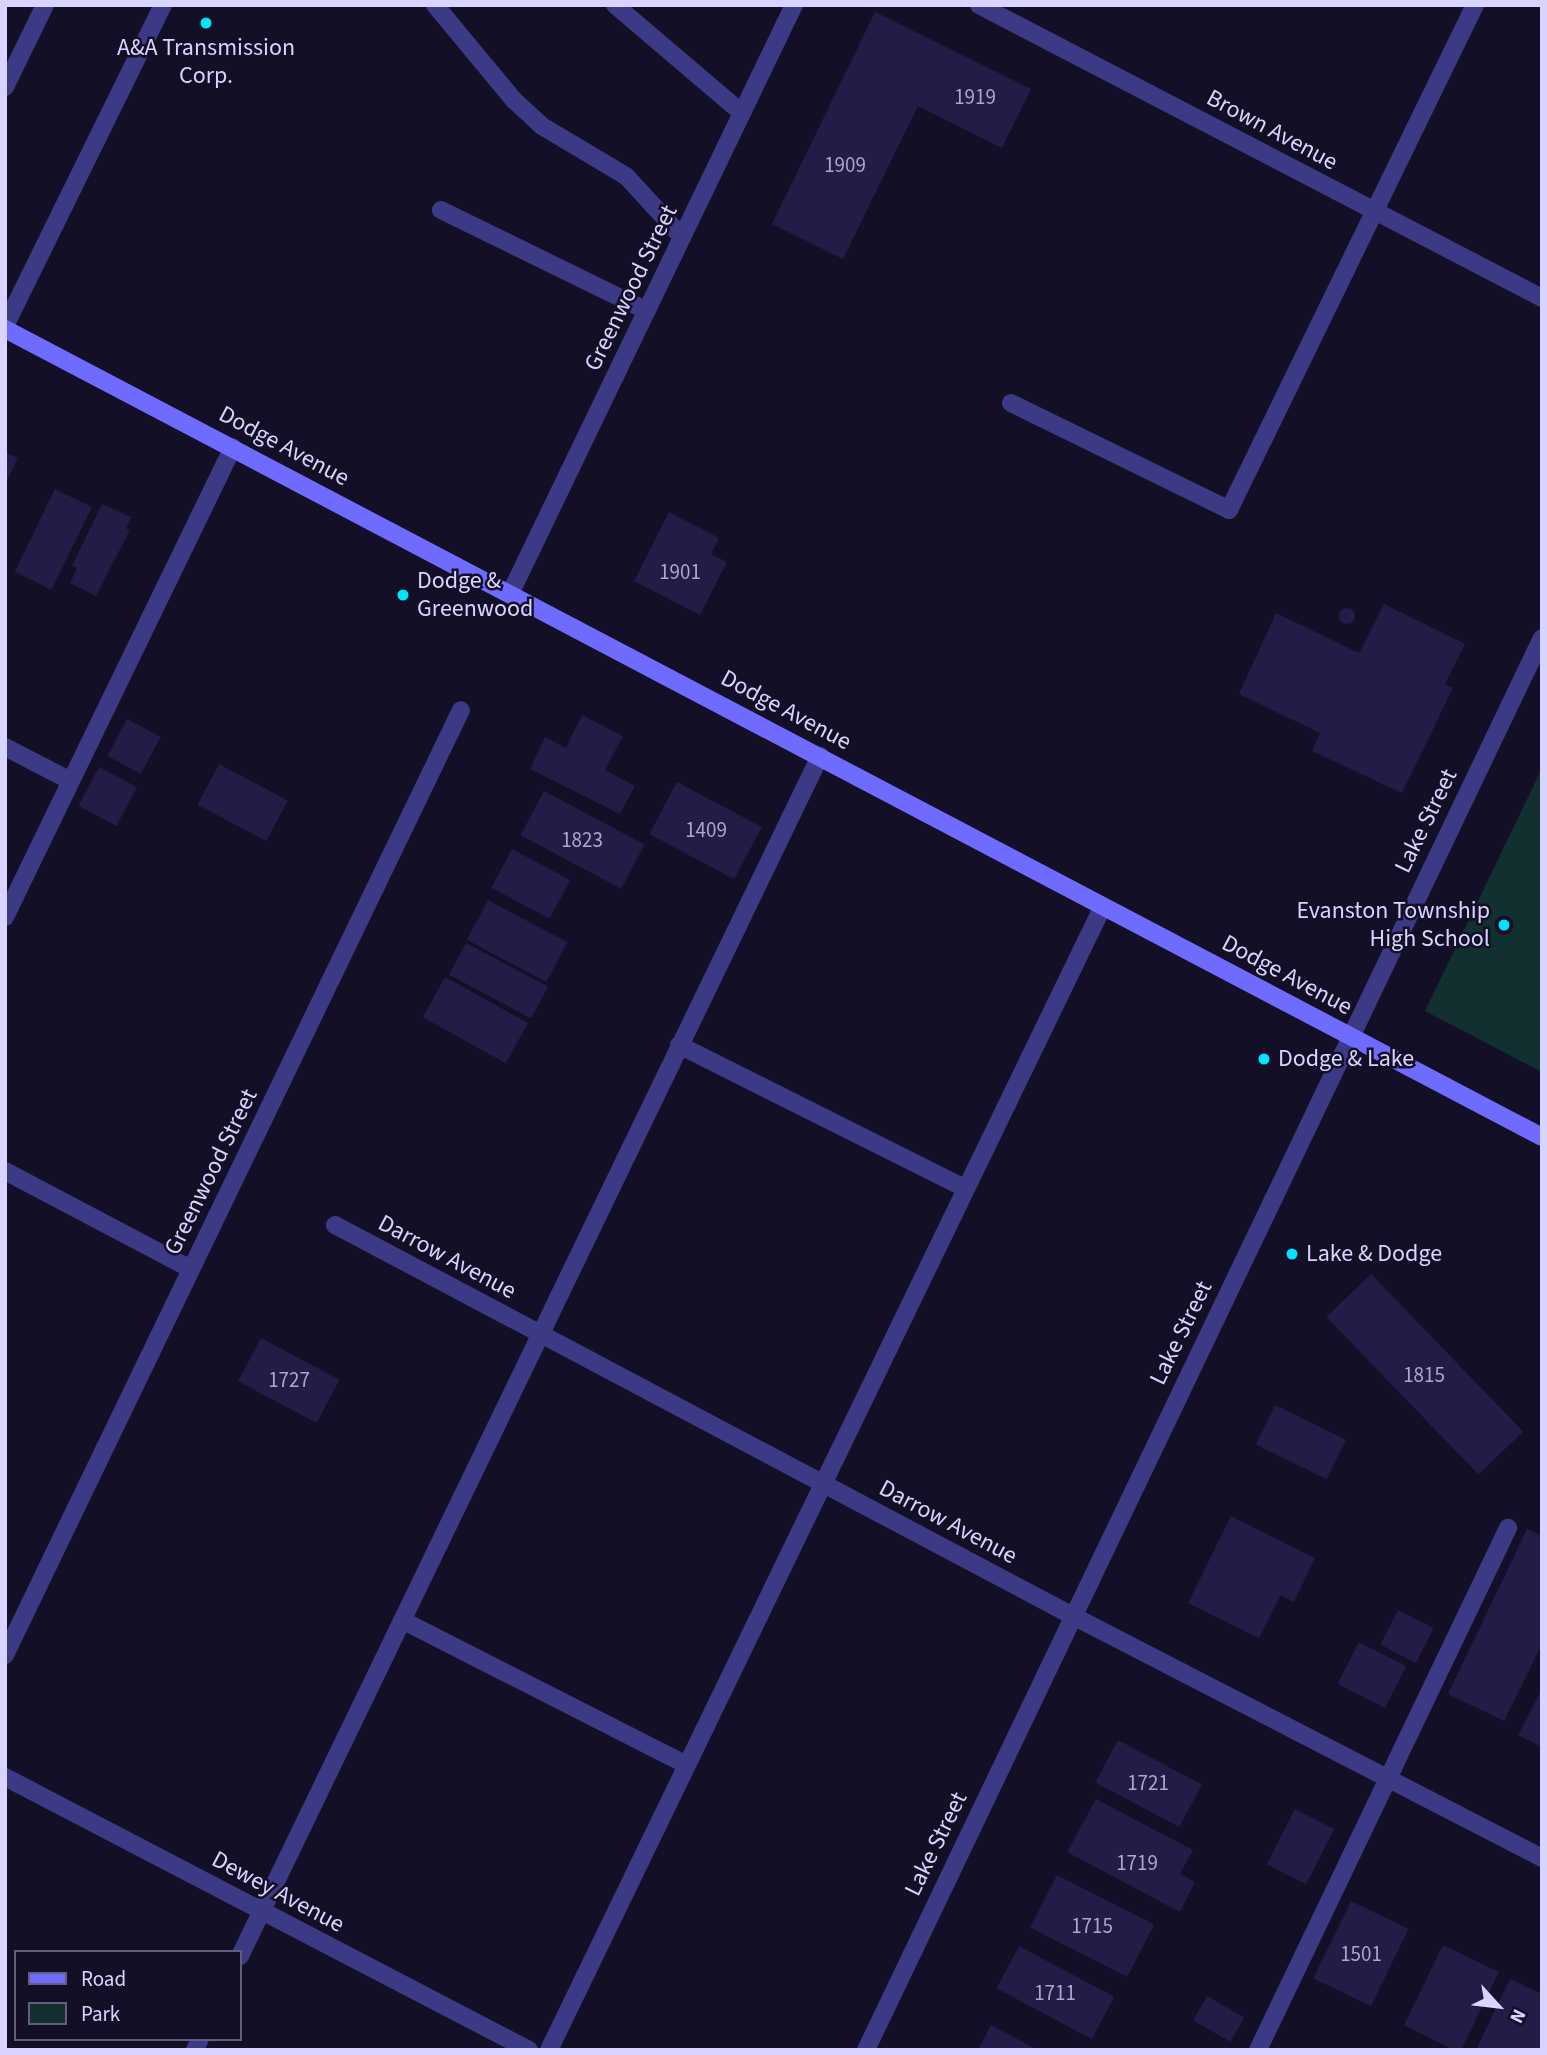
<!DOCTYPE html>
<html>
<head>
<meta charset="utf-8">
<style>
  body { margin:0 }
  #map { position:relative; width:1547px; height:2055px; overflow:hidden; background:#130f26; font-family:"Source Sans 3",sans-serif }
  div>[style] { position:absolute }
  .green>* { inset:0; background:#12302f }
  .building>* { inset:0; background:#241b47; transform-origin:0 0 }
  .round { border-radius:50% }
  .lane>* { height:18px; margin:-9px; padding:0 9px; transform-origin:9px; border-radius:9px; background:#3d3a85 }
  .street>* { height:18px; margin:-9px; padding:0 9px; transform-origin:9px; border-radius:9px; background:#3d3a85 }
  .secondary>* { height:18px; margin:-9px; padding:0 9px; transform-origin:9px; border-radius:9px; background:#6f6bff }
  .dots>* { width:19px; height:19px; translate:-50% -50%; box-sizing:border-box; border:4px solid #130f26; border-radius:50% }
  span { translate:-50% -50%; white-space:nowrap; text-align:center; line-height:1.15; -webkit-text-stroke:5px #130f26; paint-order:stroke }
  .number-label { font-size:21px; color:#aca6d1 }
  .number-label span { -webkit-text-stroke-width:0 }
  .poi-label { font-size:24px; color:#d9d4ff }
  .left { translate:0 -50%; text-align:left }
  .right { translate:-100% -50%; text-align:right }
  .street-label { font-size:24px; color:#d9d4ff }
  .frame { position:absolute; inset:0; border:7px solid #d9d4ff; pointer-events:none }
  .legend { position:absolute; left:14px; top:1950px; width:228px; height:91px; box-sizing:border-box; background:#130f26; border:2px solid #625e7d; margin:0; padding:9px 12px; list-style:none; font-size:21px; color:#d9d4ff }
  .legend li { display:flex; align-items:center; gap:14px; height:35px }
  .legend b { width:35px; border:2px solid #625e7d }
  .north { position:absolute; left:1463px; top:1971px; width:70px; height:70px; -webkit-text-stroke:5px #130f26; paint-order:stroke; rotate:117deg; font-size:19px; font-weight:700; line-height:28px; text-align:center; color:#d9d4ff }
  .north::after { content:''; display:block; margin:auto; width:24px; height:32px; background:#d9d4ff; clip-path:polygon(50% 0,100% 100%,50% 72%,0 100%) }
</style>
</head>
<body>
<div id="map">
  <div class="green">
    <div style="clip-path:polygon(1542px 768px,1542px 1072px,1425px 1011px)"></div>
  </div>
  <div class="building">
    <div style="clip-path:polygon(875px 12px,1031px 89px,1002px 148px,918px 106px,843px 259px,772px 224px)"></div>
    <div style="clip-path:polygon(5px 452px,18px 458px,5px 485px)"></div>
    <div style="left:55px;top:489px;width:41px;height:92px;rotate:26deg"></div>
    <div style="clip-path:polygon(102px 504px,131px 517px,126px 528px,130px 530px,96px 596px,70px 583px,77px 568px,72px 566px)"></div>
    <div style="clip-path:polygon(669px 512px,719px 538px,711px 554px,727px 562px,700px 615px,634px 581px)"></div>
    <div style="clip-path:polygon(1384px 604px,1465px 644px,1445px 684px,1453px 688px,1402px 793px,1312px 751px,1320px 733px,1239px 694px,1276px 613px,1359px 653px)"></div>
    <div class="round" style="left:1339px;top:608px;width:16px;height:16px"></div>
    <div style="clip-path:polygon(582px 715px,623px 736px,605px 770px,635px 786px,620px 814px,530px 769px,545px 737px,566px 748px)"></div>
    <div style="left:127px;top:719px;width:38px;height:42px;rotate:28deg"></div>
    <div style="left:219px;top:764px;width:78px;height:46px;rotate:28deg"></div>
    <div style="left:99px;top:767px;width:43px;height:44px;rotate:28deg"></div>
    <div style="left:677px;top:782px;width:96px;height:59px;rotate:28deg"></div>
    <div style="left:544px;top:791px;width:114px;height:50px;rotate:28deg"></div>
    <div style="left:512px;top:849px;width:66px;height:44px;rotate:28deg"></div>
    <div style="left:488px;top:900px;width:90px;height:45px;rotate:28deg"></div>
    <div style="left:466px;top:943px;width:93px;height:36px;rotate:28deg"></div>
    <div style="left:445px;top:977px;width:95px;height:46px;rotate:29deg"></div>
    <div style="left:1371px;top:1274px;width:219px;height:62px;rotate:46deg"></div>
    <div style="left:261px;top:1338px;width:89px;height:49px;rotate:28deg"></div>
    <div style="left:1275px;top:1405px;width:79px;height:44px;rotate:26deg"></div>
    <div style="clip-path:polygon(1231px 1516px,1315px 1558px,1294px 1602px,1281px 1595px,1259px 1638px,1188px 1603px)"></div>
    <div style="clip-path:polygon(1527px 1529px,1542px 1536px,1542px 1644px,1504px 1721px,1448px 1694px)"></div>
    <div style="left:1398px;top:1610px;width:40px;height:39px;rotate:27deg"></div>
    <div style="left:1359px;top:1642px;width:53px;height:47px;rotate:27deg"></div>
    <div style="clip-path:polygon(1542px 1689px,1542px 1747px,1518px 1735px)"></div>
    <div style="left:1118px;top:1740px;width:95px;height:48px;rotate:28deg"></div>
    <div style="clip-path:polygon(1096px 1799px,1193px 1850px,1180px 1874px,1195px 1882px,1180px 1912px,1067px 1852px)"></div>
    <div style="left:1295px;top:1809px;width:44px;height:62px;rotate:27deg"></div>
    <div style="left:1057px;top:1875px;width:109px;height:59px;rotate:27deg"></div>
    <div style="left:1351px;top:1901px;width:64px;height:86px;rotate:26deg"></div>
    <div style="clip-path:polygon(1443px 1945px,1499px 1972px,1461px 2050px,1454px 2050px,1404px 2025px)"></div>
    <div style="left:1019px;top:1946px;width:108px;height:48px;rotate:28deg"></div>
    <div style="clip-path:polygon(1510px 1979px,1542px 1994px,1542px 2050px,1476px 2050px)"></div>
    <div style="left:1207px;top:1996px;width:43px;height:28px;rotate:30deg"></div>
    <div style="clip-path:polygon(991px 2025px,1038px 2050px,978px 2050px)"></div>
  </div>
  <div class="lane">
    <div style="left:435px;top:5px;width:124px;rotate:50.3deg"></div>
    <div style="left:514px;top:100px;width:38px;rotate:43deg"></div>
    <div style="left:542px;top:126px;width:98px;rotate:30.8deg"></div>
    <div style="left:626px;top:176px;width:83px;rotate:47.4deg"></div>
    <div style="left:615px;top:5px;width:167px;rotate:40.4deg"></div>
    <div style="left:5px;top:87px;width:91px;rotate:-64deg"></div>
    <div style="left:441px;top:210px;width:229px;rotate:26.1deg"></div>
    <div style="left:5px;top:326px;width:358px;rotate:-63.8deg"></div>
    <div style="left:1011px;top:403px;width:243px;rotate:26.1deg"></div>
    <div style="left:1229px;top:510px;width:562px;rotate:-64.03deg"></div>
    <div style="left:5px;top:747px;width:74px;rotate:27.3deg"></div>
    <div style="left:5px;top:917px;width:522px;rotate:-64.12deg"></div>
    <div style="left:679px;top:1045px;width:320px;rotate:26.6deg"></div>
    <div style="left:402px;top:1620px;width:319px;rotate:27deg"></div>
    <div style="left:240px;top:1956px;width:1333px;rotate:-64.2deg"></div>
    <div style="left:195px;top:2050px;width:12px;rotate:-66deg"></div>
    <div style="left:549px;top:2050px;width:1271px;rotate:-64.16deg"></div>
    <div style="left:1258px;top:2050px;width:579px;rotate:-64.41deg"></div>
  </div>
  <div class="street">
    <div style="left:979px;top:5px;width:635px;rotate:27.49deg"></div>
    <div style="left:511px;top:592px;width:652px;rotate:-64.26deg"></div>
    <div style="left:5px;top:1171px;width:210px;rotate:27.8deg"></div>
    <div style="left:335px;top:1225px;width:835px;rotate:27.92deg"></div>
    <div style="left:1073px;top:1616px;width:528px;rotate:27.29deg"></div>
    <div style="left:5px;top:1655px;width:1049px;rotate:-64.24deg"></div>
    <div style="left:5px;top:1777px;width:591px;rotate:27.52deg"></div>
    <div style="left:866px;top:2050px;width:1565px;rotate:-64.42deg"></div>
  </div>
  <div class="secondary">
    <div style="left:5px;top:329px;width:1736px;rotate:27.73deg"></div>
  </div>
  <div class="dots">
    <div style="left:206px;top:23px;background:#00e5ff"></div>
    <div style="left:403px;top:595px;background:#00e5ff"></div>
    <div style="left:1504px;top:925px;background:#00e5ff"></div>
    <div style="left:1264px;top:1059px;background:#00e5ff"></div>
    <div style="left:1292px;top:1254px;background:#00e5ff"></div>
  </div>
  <div class="number-label">
    <span style="left:975px;top:97px">1919</span>
    <span style="left:845px;top:165px">1909</span>
    <span style="left:680px;top:572px">1901</span>
    <span style="left:706px;top:830px">1409</span>
    <span style="left:582px;top:840px">1823</span>
    <span style="left:1424px;top:1375px">1815</span>
    <span style="left:289px;top:1380px">1727</span>
    <span style="left:1148px;top:1783px">1721</span>
    <span style="left:1137px;top:1863px">1719</span>
    <span style="left:1092px;top:1926px">1715</span>
    <span style="left:1361px;top:1954px">1501</span>
    <span style="left:1055px;top:1993px">1711</span>
  </div>
  <div class="poi-label">
    <span style="left:206px;top:62px">A&amp;A Transmission<br>Corp.</span>
    <span class="left" style="left:417px;top:595px">Dodge &amp;<br>Greenwood</span>
    <span class="right" style="left:1490px;top:925px">Evanston Township<br>High School</span>
    <span class="left" style="left:1278px;top:1059px">Dodge &amp; Lake</span>
    <span class="left" style="left:1306px;top:1254px">Lake &amp; Dodge</span>
  </div>
  <div class="street-label">
    <span style="left:1272px;top:130px;rotate:28deg">Brown Avenue</span>
    <span style="left:631px;top:288px;rotate:-64deg">Greenwood Street</span>
    <span style="left:284px;top:446px;rotate:28deg">Dodge Avenue</span>
    <span style="left:786px;top:710px;rotate:28deg">Dodge Avenue</span>
    <span style="left:1426px;top:821px;rotate:-64deg">Lake Street</span>
    <span style="left:1287px;top:975px;rotate:28deg">Dodge Avenue</span>
    <span style="left:211px;top:1172px;rotate:-64deg">Greenwood Street</span>
    <span style="left:447px;top:1257px;rotate:28deg">Darrow Avenue</span>
    <span style="left:1181px;top:1333px;rotate:-64deg">Lake Street</span>
    <span style="left:948px;top:1522px;rotate:28deg">Darrow Avenue</span>
    <span style="left:936px;top:1844px;rotate:-64deg">Lake Street</span>
    <span style="left:278px;top:1892px;rotate:28deg">Dewey Avenue</span>
  </div>
  <div class="frame"></div>
  <ul class="legend">
  <li><b style="height:9px;background:#6f6bff"></b>Road</li>
  <li><b style="height:19px;background:#12302f"></b>Park</li>
  </ul>
  <div class="north">N</div>
</div>
</body>
</html>
